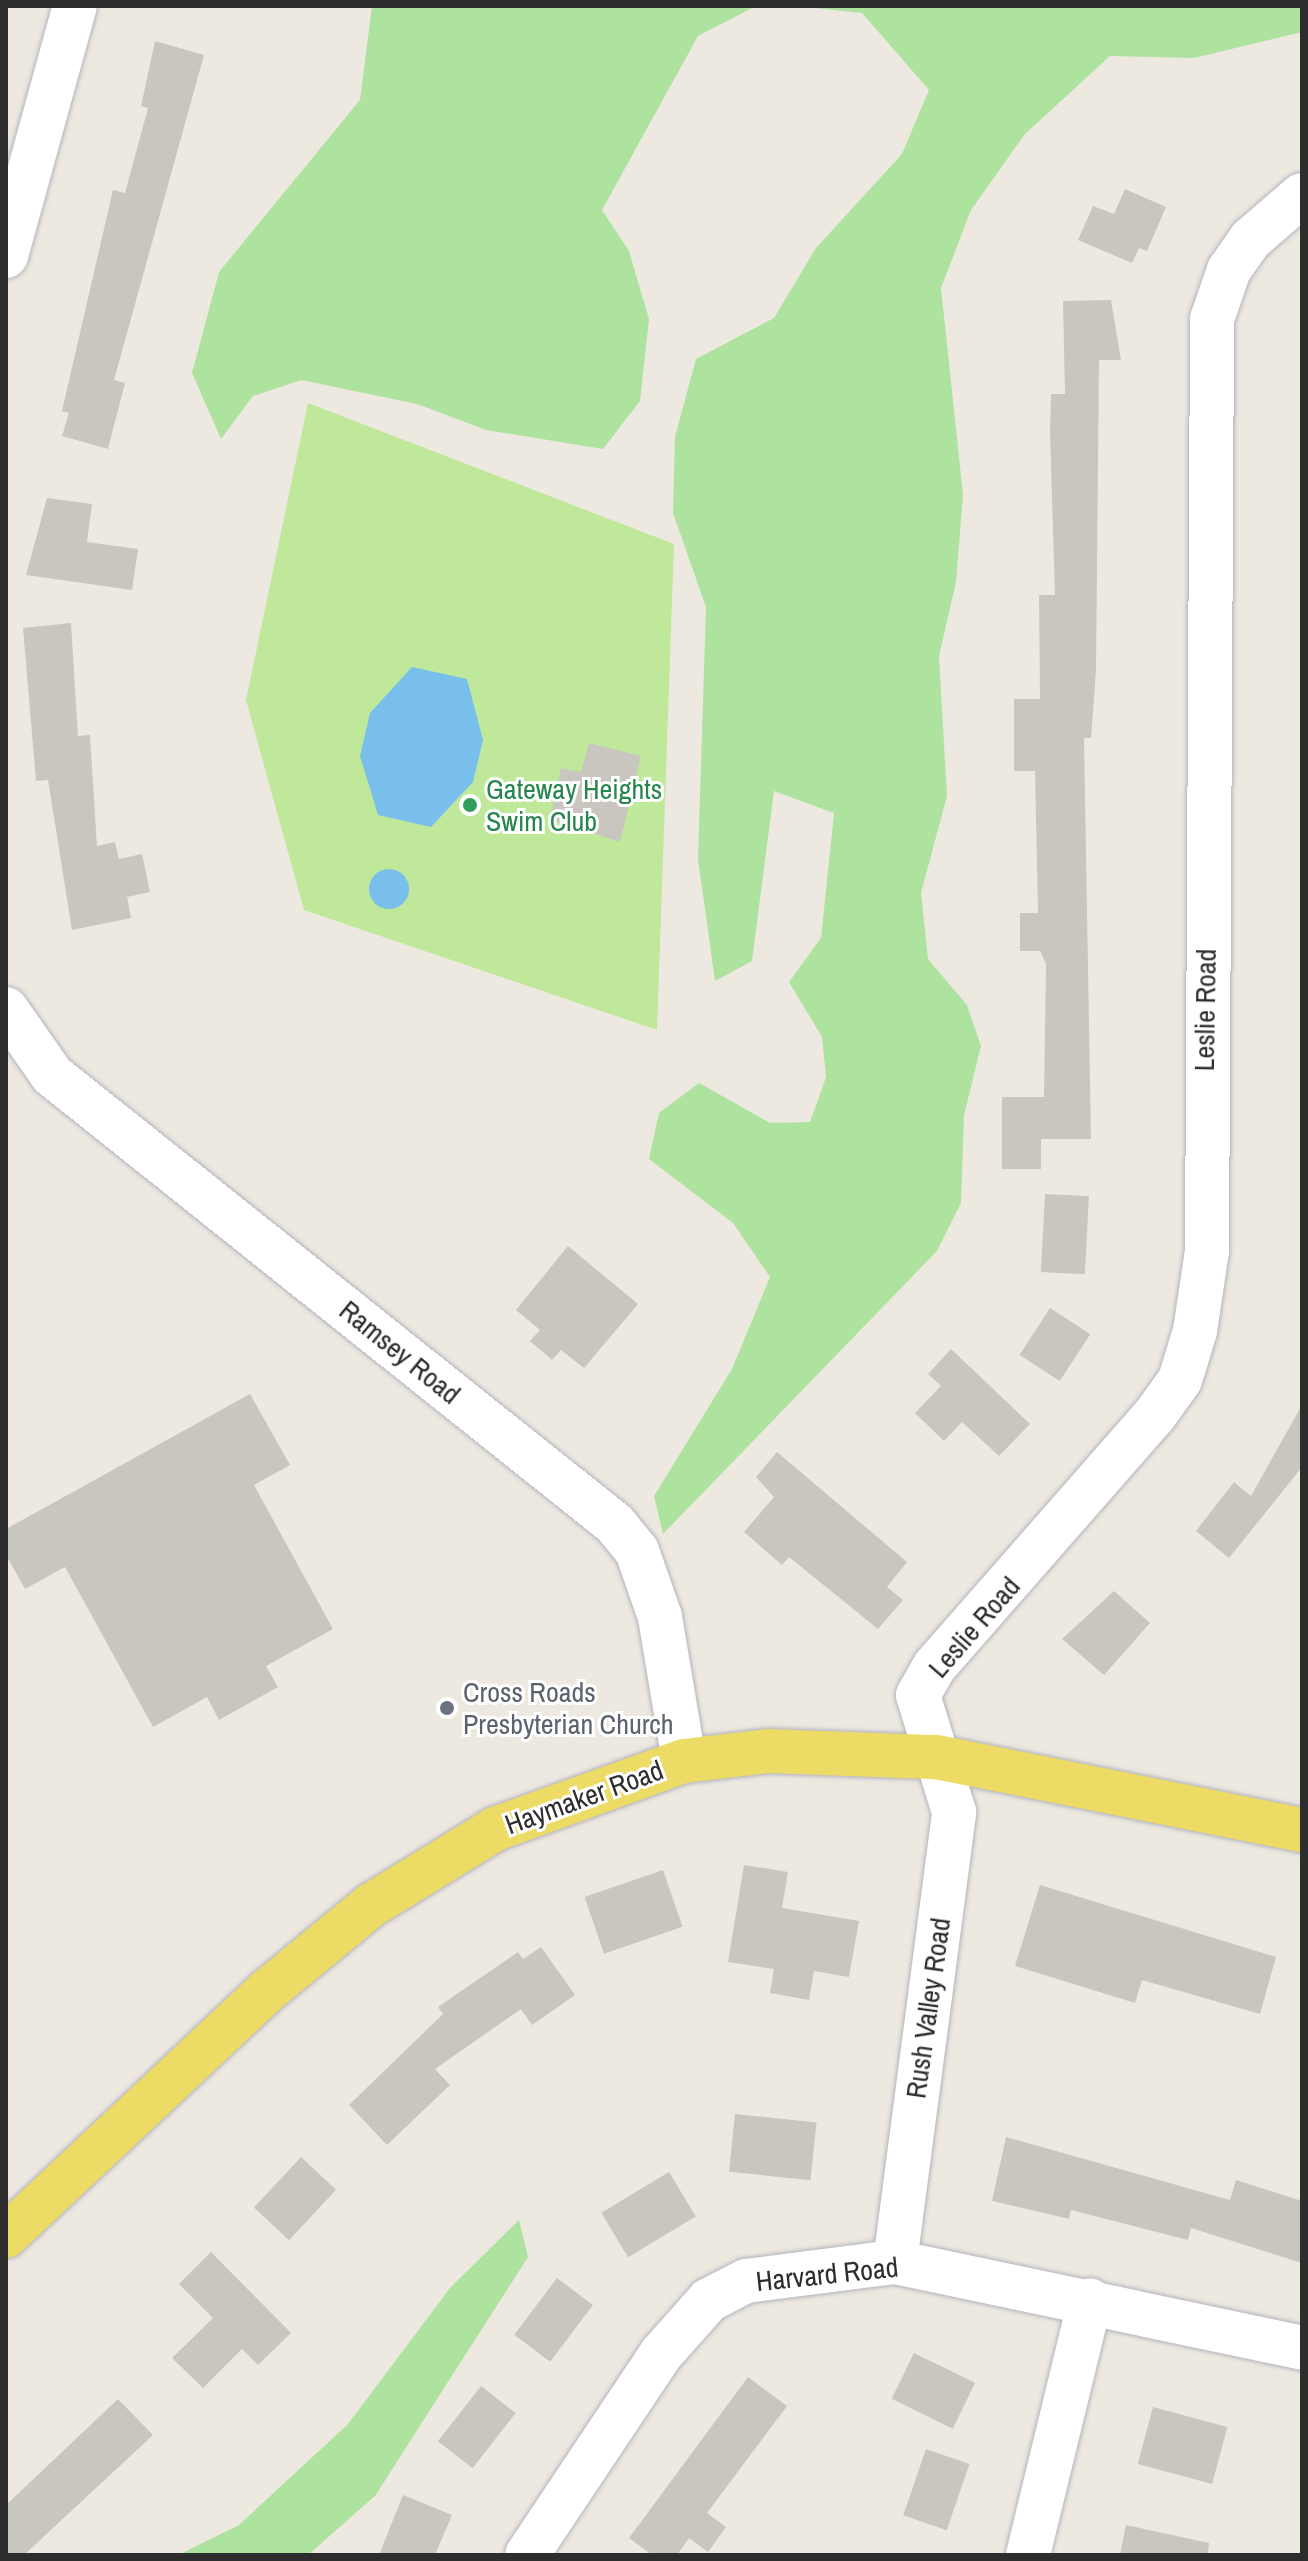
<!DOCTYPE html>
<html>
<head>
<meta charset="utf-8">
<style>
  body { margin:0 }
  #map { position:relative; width:1308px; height:2561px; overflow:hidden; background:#eee9e0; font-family:"Archivo Narrow",sans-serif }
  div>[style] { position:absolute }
  .green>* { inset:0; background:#aee29f }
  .pitch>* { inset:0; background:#bfe89b }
  .water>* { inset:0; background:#78bfeb }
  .round { border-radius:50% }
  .building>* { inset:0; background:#c9c6bf; transform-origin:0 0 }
  .roads { filter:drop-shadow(0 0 2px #b3b4bf) drop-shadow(0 0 2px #b3b4bf) }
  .minor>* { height:44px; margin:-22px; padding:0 22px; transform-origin:22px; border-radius:22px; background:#fff }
  .major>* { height:44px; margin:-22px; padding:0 22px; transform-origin:22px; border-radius:22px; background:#ecdc66 }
  .dots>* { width:22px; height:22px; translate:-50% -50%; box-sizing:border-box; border:4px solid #fff; border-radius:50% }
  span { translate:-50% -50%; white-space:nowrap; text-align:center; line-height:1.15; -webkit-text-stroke:6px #fff; paint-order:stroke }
  .leisure-label { font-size:28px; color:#27864d }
  .left { translate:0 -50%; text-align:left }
  .street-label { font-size:28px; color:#2d2d2d }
  .worship-label { font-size:28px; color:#5b616d }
  .frame { position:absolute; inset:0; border:8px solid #2d2d2d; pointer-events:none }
</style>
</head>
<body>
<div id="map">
  <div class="green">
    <div style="clip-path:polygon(372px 6px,756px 6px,698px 36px,602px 210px,629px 251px,649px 319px,640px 401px,603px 449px,486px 430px,417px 404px,301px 380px,253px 396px,221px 439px,192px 373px,219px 272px,360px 100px)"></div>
    <div style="clip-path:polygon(796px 6px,1302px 6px,1302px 32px,1194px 58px,1110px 56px,1025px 134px,971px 210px,941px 288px,963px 495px,956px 582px,939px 656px,947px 796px,921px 893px,928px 959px,967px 1005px,981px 1046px,964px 1115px,961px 1203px,937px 1251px,663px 1534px,654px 1496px,732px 1369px,770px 1277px,733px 1223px,649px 1159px,659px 1113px,699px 1083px,770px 1123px,810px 1122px,826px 1077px,822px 1037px,789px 982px,821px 938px,834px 813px,774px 791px,752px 961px,715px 981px,698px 859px,706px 607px,673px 513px,675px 437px,696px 359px,774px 318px,816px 248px,902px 154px,929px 90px,862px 13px)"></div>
    <div style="clip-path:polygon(519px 2220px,528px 2257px,375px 2496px,308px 2555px,178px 2555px,239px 2525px,348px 2424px,450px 2288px)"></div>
  </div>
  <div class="pitch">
    <div style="clip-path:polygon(308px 403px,674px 544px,657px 1030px,304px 910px,246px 700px)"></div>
  </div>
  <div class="water">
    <div style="clip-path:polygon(412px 667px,467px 679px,483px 740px,473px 782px,431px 827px,378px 815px,360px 756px,370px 713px)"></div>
    <div class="round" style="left:369px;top:869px;width:40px;height:40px"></div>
  </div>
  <div class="building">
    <div style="clip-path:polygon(155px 41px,204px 55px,114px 380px,125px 383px,108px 449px,62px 436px,69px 413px,62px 411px,113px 190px,125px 193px,148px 108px,141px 106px)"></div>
    <div style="clip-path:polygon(1125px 189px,1166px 207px,1147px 251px,1139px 248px,1132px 263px,1078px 240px,1093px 206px,1114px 214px)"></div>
    <div style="clip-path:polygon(1111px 300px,1121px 360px,1099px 360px,1096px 671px,1091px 738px,1084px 738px,1091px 1139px,1041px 1139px,1041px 1169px,1002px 1169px,1002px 1097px,1044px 1097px,1046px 964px,1040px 951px,1020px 951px,1020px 913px,1038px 913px,1035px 771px,1014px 771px,1014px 699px,1040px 699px,1039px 595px,1055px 595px,1050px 431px,1051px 394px,1065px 394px,1063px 301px)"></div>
    <div style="clip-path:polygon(47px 498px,92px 504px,87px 542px,138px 549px,132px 590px,26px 575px)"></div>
    <div style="clip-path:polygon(71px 623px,78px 736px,90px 735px,97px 846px,115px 842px,119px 859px,142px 854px,150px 892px,127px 897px,131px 918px,72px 930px,48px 780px,36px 781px,23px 628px)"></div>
    <div style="clip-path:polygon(589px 743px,641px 756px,620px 842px,550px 819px,561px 768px,581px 772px)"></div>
    <div style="left:1045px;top:1194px;width:44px;height:78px;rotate:3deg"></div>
    <div style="clip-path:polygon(568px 1246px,638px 1304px,584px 1368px,561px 1350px,552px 1360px,530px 1341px,540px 1330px,516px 1310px)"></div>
    <div style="left:1050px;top:1308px;width:48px;height:56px;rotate:33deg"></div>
    <div style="clip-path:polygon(951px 1349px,1030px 1424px,999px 1456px,962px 1422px,944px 1441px,915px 1413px,941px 1386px,928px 1374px)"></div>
    <div style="clip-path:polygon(250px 1394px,290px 1465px,254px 1485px,333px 1629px,266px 1666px,278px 1687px,219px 1720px,207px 1697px,153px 1727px,65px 1567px,25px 1589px,6px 1555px,6px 1529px)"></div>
    <div style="clip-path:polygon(1302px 1405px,1302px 1467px,1229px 1558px,1196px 1531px,1234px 1482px,1251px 1496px)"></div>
    <div style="clip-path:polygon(777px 1452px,907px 1562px,887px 1587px,903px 1600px,878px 1629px,789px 1557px,782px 1565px,744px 1532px,774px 1497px,756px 1477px)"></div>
    <div style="clip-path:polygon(1114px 1591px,1150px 1623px,1104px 1675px,1062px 1639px)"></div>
    <div style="clip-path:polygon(744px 1865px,788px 1872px,782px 1908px,859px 1921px,849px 1977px,814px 1971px,809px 2000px,770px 1993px,774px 1969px,728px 1962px)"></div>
    <div style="left:663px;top:1870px;width:60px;height:83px;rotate:71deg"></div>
    <div style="clip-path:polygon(1040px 1885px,1276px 1957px,1260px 2014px,1142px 1980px,1135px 2003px,1015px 1966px)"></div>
    <div style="clip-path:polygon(541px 1947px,575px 1995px,532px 2025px,521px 2009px,435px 2069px,450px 2085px,387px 2145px,349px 2105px,443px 2014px,438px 2007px,518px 1952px,523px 1959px)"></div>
    <div style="left:735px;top:2114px;width:82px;height:58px;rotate:6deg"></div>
    <div style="clip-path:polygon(1006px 2137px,1230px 2200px,1236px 2180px,1302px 2201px,1302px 2263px,1191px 2228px,1188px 2240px,1071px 2210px,1069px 2219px,992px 2201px)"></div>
    <div style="left:301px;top:2157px;width:48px;height:69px;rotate:43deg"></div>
    <div style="left:669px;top:2172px;width:52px;height:79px;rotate:59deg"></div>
    <div style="clip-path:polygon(211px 2252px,291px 2333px,258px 2365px,242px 2349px,203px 2388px,172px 2358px,213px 2318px,179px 2284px)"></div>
    <div style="left:557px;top:2278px;width:45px;height:71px;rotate:37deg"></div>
    <div style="left:914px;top:2353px;width:68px;height:51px;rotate:26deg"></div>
    <div style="clip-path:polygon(748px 2377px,787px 2406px,707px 2513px,726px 2527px,708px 2552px,689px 2538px,677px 2555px,652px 2555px,629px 2538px)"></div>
    <div style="left:481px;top:2386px;width:44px;height:70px;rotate:38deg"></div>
    <div style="clip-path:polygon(118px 2399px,153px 2435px,24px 2555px,6px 2555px,6px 2505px)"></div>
    <div style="left:1153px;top:2407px;width:77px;height:59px;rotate:15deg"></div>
    <div style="left:926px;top:2449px;width:46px;height:70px;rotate:19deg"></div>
    <div style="clip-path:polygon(403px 2495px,452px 2515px,435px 2555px,379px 2555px)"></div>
    <div style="clip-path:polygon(1126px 2525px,1209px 2543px,1208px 2555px,1120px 2555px)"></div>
  </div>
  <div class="roads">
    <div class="minor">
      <div style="left:6px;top:256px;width:259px;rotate:-74.6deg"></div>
      <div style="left:6px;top:1009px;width:80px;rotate:55.1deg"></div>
      <div style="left:52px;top:1075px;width:720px;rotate:38.57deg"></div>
      <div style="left:615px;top:1524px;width:35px;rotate:51deg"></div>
      <div style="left:637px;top:1551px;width:70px;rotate:70.8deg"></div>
      <div style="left:660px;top:1617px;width:146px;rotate:80.5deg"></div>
      <div style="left:895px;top:2262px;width:454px;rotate:-82.5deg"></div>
      <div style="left:954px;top:1812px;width:122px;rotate:-107.1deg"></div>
      <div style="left:918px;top:1695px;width:32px;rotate:-60deg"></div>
      <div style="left:934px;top:1667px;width:334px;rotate:-48.8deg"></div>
      <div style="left:1154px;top:1416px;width:44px;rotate:-54.2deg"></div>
      <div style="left:1180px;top:1380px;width:51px;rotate:-73deg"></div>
      <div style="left:1195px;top:1331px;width:81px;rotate:-81.5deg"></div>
      <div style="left:1207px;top:1251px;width:932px;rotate:-89.69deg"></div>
      <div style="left:1212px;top:319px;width:52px;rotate:-70.9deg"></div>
      <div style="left:1229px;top:270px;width:38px;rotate:-55deg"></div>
      <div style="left:1251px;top:239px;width:67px;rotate:-40.8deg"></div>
      <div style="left:527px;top:2555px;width:242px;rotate:-56.3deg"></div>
      <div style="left:661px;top:2354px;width:72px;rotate:-48.4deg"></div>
      <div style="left:709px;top:2300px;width:42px;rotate:-27.2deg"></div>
      <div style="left:746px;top:2281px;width:150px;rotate:-7.3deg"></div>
      <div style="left:895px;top:2262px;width:416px;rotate:11.9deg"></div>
      <div style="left:1028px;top:2555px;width:262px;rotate:-76.3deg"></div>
    </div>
    <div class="major">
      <div style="left:6px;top:2236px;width:358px;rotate:-43.2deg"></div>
      <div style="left:267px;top:1991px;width:134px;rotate:-39.5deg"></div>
      <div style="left:370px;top:1906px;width:147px;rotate:-31.6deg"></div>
      <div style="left:495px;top:1829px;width:201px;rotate:-19.8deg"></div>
      <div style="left:684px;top:1761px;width:86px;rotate:-6.7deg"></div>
      <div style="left:769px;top:1751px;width:167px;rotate:2.1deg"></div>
      <div style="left:936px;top:1757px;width:373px;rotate:11.3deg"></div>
    </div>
  </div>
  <div class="dots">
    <div style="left:470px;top:805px;background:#2e9e5b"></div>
    <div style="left:447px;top:1708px;background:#6b7280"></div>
  </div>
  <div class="leisure-label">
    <span class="left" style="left:486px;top:805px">Gateway Heights<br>Swim Club</span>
  </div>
  <div class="street-label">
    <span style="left:1205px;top:1010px;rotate:-89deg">Leslie Road</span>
    <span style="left:400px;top:1352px;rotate:39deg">Ramsey Road</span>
    <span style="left:974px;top:1627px;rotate:-49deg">Leslie Road</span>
    <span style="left:584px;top:1797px;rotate:-20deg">Haymaker Road</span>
    <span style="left:928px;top:2008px;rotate:-82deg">Rush Valley Road</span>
    <span style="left:827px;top:2274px;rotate:-6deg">Harvard Road</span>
  </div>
  <div class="worship-label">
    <span class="left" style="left:463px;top:1708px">Cross Roads<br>Presbyterian Church</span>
  </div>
  <div class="frame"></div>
</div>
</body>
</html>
